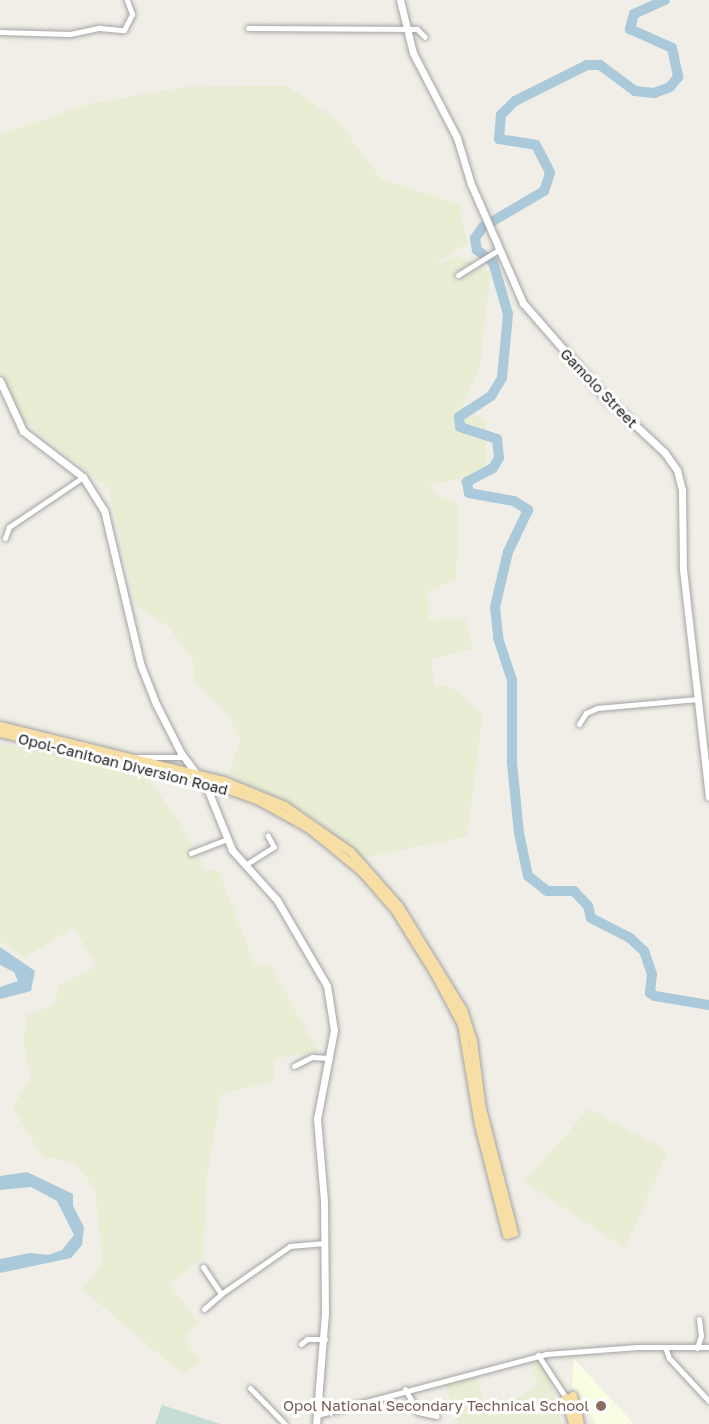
<!DOCTYPE html>
<html>
<head>
<meta charset="utf-8">
<style>
  body { margin:0 }
  #map { position:relative; width:709px; height:1424px; overflow:hidden; background:#f0eee7; font-family:"Golos Text",sans-serif }
  div>[style] { position:absolute }
  .education>* { inset:0; background:#f9fde2 }
  .farmland>* { inset:0; background:#e8edd3 }
  .wetland>* { inset:0; background:#c5ddd5 }
  .water>* { inset:0; background:#aac9da }
  .river>* { height:10px; margin:-5px; padding:0 5px; transform-origin:5px; border-radius:5px; background:#aac9da }
  .roads { filter:drop-shadow(0 0 2px #a4a4a4) drop-shadow(0 0 2px #a4a4a4) }
  .minor>* { height:5px; margin:-2.5px; padding:0 2.5px; transform-origin:2.5px; border-radius:2.5px; background:#fff }
  .tertiary>* { height:7px; margin:-3.5px; padding:0 3.5px; transform-origin:3.5px; border-radius:3.5px; background:#fff }
  .primary>* { height:8px; margin:-4px; padding:0 4px; transform-origin:4px; border-radius:4px; background:#f6dea5 }
  .dots>* { width:16px; height:16px; translate:-50% -50%; box-sizing:border-box; border:3px solid #fff; border-radius:50% }
  span { translate:-50% -50%; white-space:nowrap; text-align:center; line-height:1.15; -webkit-text-stroke:6px #fff; paint-order:stroke }
  .street-label { font-size:15px; color:#202020 }
  .education-label { font-size:15px; color:#785e54 }
  .right { translate:-100% -50%; text-align:right }
</style>
</head>
<body>
<div id="map">
  <div class="education">
    <div style="clip-path:polygon(574px 1359px,634px 1424px,596px 1424px,572px 1387px)"></div>
  </div>
  <div class="farmland">
    <div style="clip-path:polygon(287px 86px,338px 121px,381px 179px,459px 204px,467px 243px,433px 266px,459px 256px,490px 273px,480px 366px,462px 407px,486px 421px,485px 474px,430px 484px,435px 494px,459px 505px,456px 579px,428px 592px,429px 620px,465px 619px,473px 649px,432px 659px,434px 686px,450px 686px,483px 714px,467px 836px,364px 858px,306px 813px,229px 775px,240px 739px,228px 714px,193px 680px,193px 662px,169px 627px,136px 606px,109px 489px,21px 418px,0 371px,0 135px,87px 104px,185px 87px)"></div>
    <div style="clip-path:polygon(0 744px,54px 753px,148px 777px,184px 829px,205px 871px,218px 870px,255px 965px,270px 965px,319px 1052px,275px 1058px,275px 1081px,221px 1094px,207px 1176px,203px 1258px,169px 1284px,199px 1322px,184px 1338px,201px 1361px,182px 1374px,82px 1289px,103px 1264px,95px 1189px,74px 1162px,43px 1157px,13px 1108px,31px 1077px,23px 1043px,27px 1015px,55px 1004px,58px 986px,97px 966px,74px 928px,25px 957px,0 941px)"></div>
    <div style="clip-path:polygon(589px 1109px,668px 1152px,625px 1248px,524px 1182px)"></div>
    <div style="clip-path:polygon(539px 1361px,549px 1377px,562px 1424px,458px 1424px,446px 1385px,476px 1377px,489px 1417px,538px 1384px,529px 1363px)"></div>
  </div>
  <div class="wetland">
    <div style="clip-path:polygon(162px 1405px,221px 1424px,155px 1424px)"></div>
  </div>
  <div class="water">
    <div style="clip-path:polygon(0 947px,35px 971px,31px 991px,0 999px,0 987px,18px 981px,14px 972px,0 965px)"></div>
    <div style="clip-path:polygon(27px 1172px,73px 1194px,73px 1206px,84px 1227px,82px 1245px,71px 1258px,0 1273px,0 1259px,30px 1253px,48px 1255px,62px 1250px,74px 1235px,57px 1201px,31px 1187px,0 1190px,0 1176px)"></div>
  </div>
  <div class="river">
    <div style="left:665px;top:0;width:34px;rotate:156deg"></div>
    <div style="left:634px;top:14px;width:16px;rotate:105deg"></div>
    <div style="left:630px;top:29px;width:46px;rotate:24.3deg"></div>
    <div style="left:672px;top:48px;width:30px;rotate:78deg"></div>
    <div style="left:678px;top:77px;width:13px;rotate:129deg"></div>
    <div style="left:670px;top:87px;width:17px;rotate:159deg"></div>
    <div style="left:654px;top:93px;width:19px;rotate:-174deg"></div>
    <div style="left:635px;top:91px;width:44px;rotate:-143.4deg"></div>
    <div style="left:600px;top:65px;width:13px;rotate:180deg"></div>
    <div style="left:587px;top:65px;width:80px;rotate:153.4deg"></div>
    <div style="left:515px;top:101px;width:20px;rotate:135deg"></div>
    <div style="left:501px;top:115px;width:24px;rotate:95deg"></div>
    <div style="left:499px;top:139px;width:37px;rotate:9deg"></div>
    <div style="left:536px;top:145px;width:31px;rotate:63deg"></div>
    <div style="left:550px;top:173px;width:19px;rotate:108deg"></div>
    <div style="left:544px;top:191px;width:71px;rotate:149.5deg"></div>
    <div style="left:483px;top:227px;width:14px;rotate:126deg"></div>
    <div style="left:475px;top:238px;width:12px;rotate:81deg"></div>
    <div style="left:477px;top:250px;width:20px;rotate:37deg"></div>
    <div style="left:493px;top:262px;width:54px;rotate:73.9deg"></div>
    <div style="left:508px;top:314px;width:64px;rotate:95.4deg"></div>
    <div style="left:502px;top:378px;width:21px;rotate:121deg"></div>
    <div style="left:491px;top:396px;width:38px;rotate:147deg"></div>
    <div style="left:459px;top:417px;width:10px;rotate:84deg"></div>
    <div style="left:460px;top:427px;width:39px;rotate:18deg"></div>
    <div style="left:497px;top:439px;width:19px;rotate:84deg"></div>
    <div style="left:499px;top:458px;width:12px;rotate:121deg"></div>
    <div style="left:493px;top:468px;width:30px;rotate:152deg"></div>
    <div style="left:467px;top:482px;width:11px;rotate:80deg"></div>
    <div style="left:469px;top:493px;width:46px;rotate:10.1deg"></div>
    <div style="left:514px;top:501px;width:17px;rotate:33deg"></div>
    <div style="left:528px;top:510px;width:47px;rotate:115.5deg"></div>
    <div style="left:508px;top:552px;width:57px;rotate:103.3deg"></div>
    <div style="left:495px;top:607px;width:31px;rotate:84deg"></div>
    <div style="left:498px;top:638px;width:44px;rotate:71.6deg"></div>
    <div style="left:512px;top:680px;width:83px;rotate:90deg"></div>
    <div style="left:512px;top:763px;width:70px;rotate:84.3deg"></div>
    <div style="left:519px;top:833px;width:44px;rotate:78.2deg"></div>
    <div style="left:528px;top:876px;width:24px;rotate:38deg"></div>
    <div style="left:547px;top:891px;width:27px"></div>
    <div style="left:574px;top:891px;width:21px;rotate:47deg"></div>
    <div style="left:588px;top:906px;width:12px;rotate:76deg"></div>
    <div style="left:591px;top:918px;width:44px;rotate:27.1deg"></div>
    <div style="left:630px;top:938px;width:19px;rotate:43deg"></div>
    <div style="left:644px;top:951px;width:24px;rotate:71deg"></div>
    <div style="left:652px;top:974px;width:19px;rotate:96deg"></div>
    <div style="left:650px;top:993px;width:6px;rotate:31deg"></div>
    <div style="left:655px;top:996px;width:55px;rotate:9.5deg"></div>
  </div>
  <div class="roads">
    <div class="minor">
      <div style="left:248px;top:28px;width:169px;rotate:0.3deg"></div>
      <div style="left:417px;top:29px;width:11px;rotate:45deg"></div>
      <div style="left:0;top:32px;width:70px;rotate:1.6deg"></div>
      <div style="left:70px;top:34px;width:30px;rotate:-12deg"></div>
      <div style="left:99px;top:28px;width:25px;rotate:5deg"></div>
      <div style="left:124px;top:30px;width:18px;rotate:-63deg"></div>
      <div style="left:132px;top:14px;width:15px;rotate:-110deg"></div>
      <div style="left:458px;top:275px;width:49px;rotate:-31.8deg"></div>
      <div style="left:5px;top:538px;width:12px;rotate:-70deg"></div>
      <div style="left:9px;top:527px;width:89px;rotate:-34deg"></div>
      <div style="left:579px;top:724px;width:13px;rotate:-58deg"></div>
      <div style="left:586px;top:713px;width:12px;rotate:-24deg"></div>
      <div style="left:597px;top:708px;width:101px;rotate:-5.1deg"></div>
      <div style="left:138px;top:757px;width:46px"></div>
      <div style="left:191px;top:853px;width:39px;rotate:-21deg"></div>
      <div style="left:245px;top:865px;width:34px;rotate:-32deg"></div>
      <div style="left:274px;top:847px;width:13px;rotate:-119deg"></div>
      <div style="left:294px;top:1066px;width:20px;rotate:-27deg"></div>
      <div style="left:312px;top:1057px;width:18px;rotate:3deg"></div>
      <div style="left:203px;top:1267px;width:32px;rotate:56deg"></div>
      <div style="left:221px;top:1294px;width:84px;rotate:-34.8deg"></div>
      <div style="left:290px;top:1246px;width:32px;rotate:-5deg"></div>
      <div style="left:204px;top:1309px;width:23px;rotate:-41deg"></div>
      <div style="left:301px;top:1344px;width:8px;rotate:-40deg"></div>
      <div style="left:307px;top:1339px;width:18px"></div>
      <div style="left:665px;top:1347px;width:12px;rotate:70deg"></div>
      <div style="left:669px;top:1358px;width:59px;rotate:47.1deg"></div>
      <div style="left:697px;top:1348px;width:13px;rotate:-72deg"></div>
      <div style="left:701px;top:1336px;width:17px;rotate:-97deg"></div>
      <div style="left:538px;top:1355px;width:51px;rotate:56.9deg"></div>
      <div style="left:250px;top:1388px;width:50px;rotate:45.8deg"></div>
      <div style="left:405px;top:1389px;width:26px;rotate:61deg"></div>
      <div style="left:418px;top:1412px;width:19px;rotate:12deg"></div>
      <div style="left:317px;top:1415px;width:237px;rotate:-14.9deg"></div>
      <div style="left:546px;top:1354px;width:92px;rotate:-4.4deg"></div>
      <div style="left:638px;top:1347px;width:71px"></div>
    </div>
    <div class="tertiary">
      <div style="left:400px;top:0;width:55px;rotate:76.2deg"></div>
      <div style="left:413px;top:53px;width:96px;rotate:62.6deg"></div>
      <div style="left:457px;top:138px;width:48px;rotate:73.1deg"></div>
      <div style="left:471px;top:184px;width:130px;rotate:66.4deg"></div>
      <div style="left:523px;top:303px;width:125px;rotate:48.9deg"></div>
      <div style="left:605px;top:397px;width:82px;rotate:43deg"></div>
      <div style="left:665px;top:453px;width:21px;rotate:55deg"></div>
      <div style="left:677px;top:470px;width:21px;rotate:76deg"></div>
      <div style="left:682px;top:490px;width:79px;rotate:89.3deg"></div>
      <div style="left:683px;top:569px;width:229px;rotate:83.5deg"></div>
      <div style="left:0;top:381px;width:55px;rotate:65.3deg"></div>
      <div style="left:23px;top:431px;width:76px;rotate:37.5deg"></div>
      <div style="left:83px;top:477px;width:39px;rotate:58deg"></div>
      <div style="left:104px;top:510px;width:160px;rotate:76.7deg"></div>
      <div style="left:141px;top:666px;width:41px;rotate:68.5deg"></div>
      <div style="left:156px;top:704px;width:55px;rotate:63deg"></div>
      <div style="left:181px;top:753px;width:44px;rotate:53.4deg"></div>
      <div style="left:207px;top:788px;width:67px;rotate:68deg"></div>
      <div style="left:232px;top:850px;width:67px;rotate:48deg"></div>
      <div style="left:277px;top:900px;width:99px;rotate:59.8deg"></div>
      <div style="left:327px;top:986px;width:45px;rotate:81deg"></div>
      <div style="left:334px;top:1030px;width:91px;rotate:100.8deg"></div>
      <div style="left:317px;top:1119px;width:81px;rotate:85.1deg"></div>
      <div style="left:324px;top:1200px;width:113px;rotate:89.5deg"></div>
      <div style="left:325px;top:1313px;width:111px;rotate:94.6deg"></div>
    </div>
    <div class="primary">
      <div style="left:0;top:726px;width:231px;rotate:13.8deg"></div>
      <div style="left:224px;top:781px;width:66px;rotate:22.3deg"></div>
      <div style="left:285px;top:806px;width:80px;rotate:34.9deg"></div>
      <div style="left:351px;top:852px;width:72px;rotate:48.4deg"></div>
      <div style="left:399px;top:906px;width:122px;rotate:58.4deg"></div>
      <div style="left:463px;top:1010px;width:33px;rotate:72deg"></div>
      <div style="left:473px;top:1041px;width:69px;rotate:82.5deg"></div>
      <div style="left:482px;top:1109px;width:128px;rotate:75.5deg"></div>
      <div style="left:514px;top:1233px;width:7px;rotate:164deg"></div>
      <div style="left:507px;top:1235px;width:114px;rotate:-104.3deg"></div>
      <div style="left:479px;top:1125px;width:101px;rotate:-99.6deg"></div>
      <div style="left:462px;top:1025px;width:58px;rotate:-117.9deg"></div>
      <div style="left:435px;top:974px;width:75px;rotate:-122deg"></div>
      <div style="left:395px;top:910px;width:50px;rotate:-131deg"></div>
      <div style="left:362px;top:872px;width:70px;rotate:-140.8deg"></div>
      <div style="left:308px;top:828px;width:58px;rotate:-151.2deg"></div>
      <div style="left:257px;top:800px;width:59px;rotate:-160.3deg"></div>
      <div style="left:201px;top:780px;width:206px;rotate:-166.8deg"></div>
      <div style="left:573px;top:1396px;width:29px;rotate:76deg"></div>
      <div style="left:566px;top:1398px;width:27px;rotate:75deg"></div>
    </div>
  </div>
  <div class="dots">
    <div style="left:601px;top:1406px;background:#8d6e63"></div>
  </div>
  <div class="street-label">
    <span style="left:599px;top:388px;rotate:46deg">Gamolo Street</span>
    <span style="left:123px;top:764px;rotate:14deg">Opol-Canitoan Diversion Road</span>
  </div>
  <div class="education-label">
    <span class="right" style="left:589px;top:1406px">Opol National Secondary Technical School</span>
  </div>
</div>
</body>
</html>
